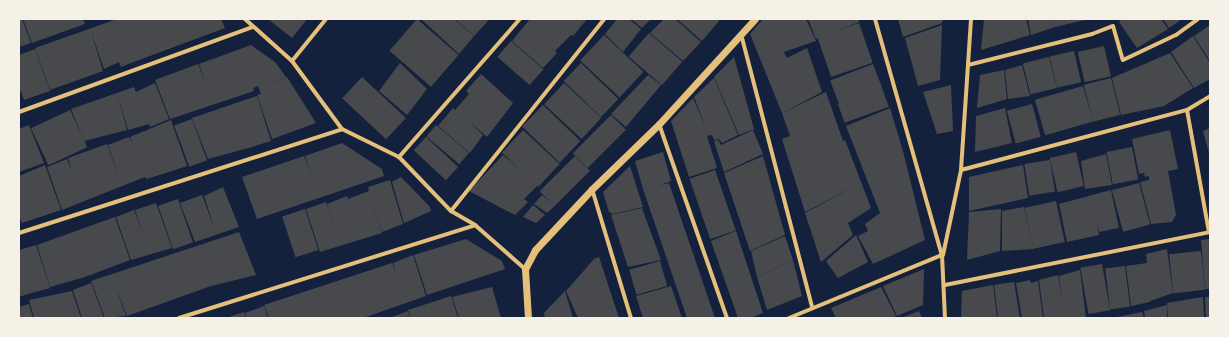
<!DOCTYPE html>
<html>
<head>
<meta charset="utf-8">
<style>
  body { margin:0 }
  #map { position:relative; width:1229px; height:337px; overflow:hidden; background:#14213d; font-family:Raleway,sans-serif }
  div>[style] { position:absolute }
  .building>* { inset:0; background:#48494c; transform-origin:0 0 }
  .minor>* { height:4px; margin:-2px; padding:0 2px; transform-origin:2px; border-radius:2px; background:#e5c07b }
  .tertiary>* { height:7px; margin:-3.5px; padding:0 3.5px; transform-origin:3.5px; border-radius:3.5px; background:#e5c07b }
  span { translate:-50% -50%; white-space:nowrap; text-align:center; line-height:1.15; -webkit-text-stroke:3px #f6f1e7; paint-order:stroke }
  .frame { position:absolute; inset:0; border:20px solid #f6f1e7; pointer-events:none }
</style>
</head>
<body>
<div id="map">
  <div class="building">
    <div style="clip-path:polygon(19px 19px,22px 19px,31px 43px,19px 47px)"></div>
    <div style="clip-path:polygon(23px 19px,83px 19px,85px 24px,32px 43px)"></div>
    <div style="clip-path:polygon(117px 19px,143px 19px,145px 25px,143px 19px,221px 19px,225px 28px,131px 63px,127px 50px,131px 63px,121px 67px,119px 62px,104px 69px,91px 31px,103px 71px,50px 90px,35px 48px)"></div>
    <div style="clip-path:polygon(268px 19px,307px 19px,292px 38px)"></div>
    <div style="left:417px;top:19px;width:55px;height:42px;rotate:41deg"></div>
    <div style="clip-path:polygon(421px 19px,454px 19px,474px 36px,459px 54px)"></div>
    <div style="clip-path:polygon(455px 19px,486px 19px,488px 21px,474px 36px)"></div>
    <div style="clip-path:polygon(530px 19px,587px 19px,573px 36px,571px 35px,555px 51px,542px 39px,557px 53px,543px 68px,512px 41px)"></div>
    <div style="clip-path:polygon(617px 19px,629px 19px,641px 29px,623px 52px,605px 34px)"></div>
    <div style="clip-path:polygon(631px 19px,651px 19px,642px 28px)"></div>
    <div style="clip-path:polygon(664px 19px,675px 19px,701px 42px,683px 61px,650px 33px)"></div>
    <div style="clip-path:polygon(677px 19px,716px 19px,719px 21px,702px 41px)"></div>
    <div style="clip-path:polygon(763px 19px,806px 19px,816px 41px,784px 52px,787px 58px,807px 48px,822px 92px,782px 113px,750px 34px)"></div>
    <div style="clip-path:polygon(808px 19px,858px 19px,859px 22px,816px 39px)"></div>
    <div style="clip-path:polygon(898px 19px,943px 19px,942px 23px,903px 37px)"></div>
    <div style="clip-path:polygon(984px 19px,1026px 19px,1030px 35px,981px 50px)"></div>
    <div style="clip-path:polygon(1028px 19px,1053px 19px,1055px 27px,1031px 35px)"></div>
    <div style="clip-path:polygon(1053px 19px,1085px 19px,1085px 20px,1055px 27px)"></div>
    <div style="clip-path:polygon(1122px 19px,1161px 19px,1168px 29px,1137px 48px,1119px 22px)"></div>
    <div style="clip-path:polygon(1163px 19px,1182px 19px,1169px 28px)"></div>
    <div style="left:859px;top:23px;width:42px;height:44px;rotate:71deg"></div>
    <div style="clip-path:polygon(942px 25px,940px 80px,918px 86px,905px 38px)"></div>
    <div style="clip-path:polygon(1210px 25px,1210px 61px,1194px 36px)"></div>
    <div style="left:649px;top:33px;width:44px;height:31px;rotate:41deg"></div>
    <div style="left:604px;top:35px;width:54px;height:35px;rotate:43deg"></div>
    <div style="clip-path:polygon(1193px 36px,1210px 63px,1210px 79px,1194px 88px,1171px 52px)"></div>
    <div style="left:511px;top:41px;width:43px;height:21px;rotate:41deg"></div>
    <div style="clip-path:polygon(251px 45px,275px 62px,286px 77px,267px 84px,287px 77px,316px 123px,272px 139px,257px 95px,261px 94px,258px 86px,253px 88px,254px 91px,170px 119px,155px 80px,198px 64px,205px 81px,199px 64px)"></div>
    <div style="left:1104px;top:46px;width:31px;height:27px;rotate:77deg"></div>
    <div style="clip-path:polygon(35px 49px,50px 91px,24px 100px,19px 87px,19px 55px)"></div>
    <div style="left:1074px;top:51px;width:32px;height:25px;rotate:77deg"></div>
    <div style="clip-path:polygon(1170px 53px,1193px 88px,1164px 106px,1121px 115px,1112px 78px)"></div>
    <div style="clip-path:polygon(734px 57px,754px 129px,739px 135px,714px 77px)"></div>
    <div style="left:1049px;top:57px;width:32px;height:27px;rotate:76deg"></div>
    <div style="clip-path:polygon(400px 63px,427px 89px,407px 115px,379px 91px)"></div>
    <div style="left:581px;top:63px;width:52px;height:25px;rotate:44deg"></div>
    <div style="left:873px;top:64px;width:26px;height:46px;rotate:69deg"></div>
    <div style="clip-path:polygon(1022px 65px,1030px 96px,1008px 99px,1005px 70px)"></div>
    <div style="clip-path:polygon(1004px 70px,1007px 99px,977px 108px,980px 75px)"></div>
    <div style="clip-path:polygon(481px 74px,513px 103px,487px 137px,469px 121px,483px 135px,470px 153px,438px 126px,453px 108px,455px 110px,469px 94px,466px 91px)"></div>
    <div style="clip-path:polygon(648px 75px,661px 85px,626px 127px,611px 114px)"></div>
    <div style="left:362px;top:77px;width:60px;height:29px;rotate:43deg"></div>
    <div style="clip-path:polygon(714px 78px,738px 135px,722px 143px,719px 139px,714px 140px,712px 135px,707px 136px,717px 168px,689px 177px,671px 121px,693px 98px,706px 128px,694px 97px)"></div>
    <div style="left:1111px;top:78px;width:38px;height:28px;rotate:76deg"></div>
    <div style="clip-path:polygon(155px 83px,169px 119px,150px 127px,149px 124px,128px 130px,118px 96px,127px 130px,84px 141px,71px 109px,134px 87px,136px 92px)"></div>
    <div style="left:564px;top:83px;width:51px;height:29px;rotate:43deg"></div>
    <div style="clip-path:polygon(951px 85px,953px 131px,937px 134px,923px 92px)"></div>
    <div style="left:1083px;top:86px;width:37px;height:50px;rotate:74deg"></div>
    <div style="left:882px;top:88px;width:20px;height:47px;rotate:70deg"></div>
    <div style="clip-path:polygon(826px 92px,843px 141px,845px 140px,871px 208px,848px 223px,853px 235px,821px 262px,805px 213px,857px 185px,805px 212px,782px 139px,790px 136px,782px 113px)"></div>
    <div style="clip-path:polygon(257px 96px,271px 141px,252px 147px,248px 135px,252px 147px,208px 159px,192px 118px)"></div>
    <div style="left:1032px;top:104px;width:34px;height:26px;rotate:75deg"></div>
    <div style="left:543px;top:105px;width:52px;height:30px;rotate:44deg"></div>
    <div style="clip-path:polygon(890px 108px,903px 151px,925px 240px,873px 264px,858px 236px,868px 231px,865px 224px,880px 213px,846px 126px)"></div>
    <div style="clip-path:polygon(1005px 108px,1012px 143px,975px 152px,976px 116px)"></div>
    <div style="left:70px;top:110px;width:41px;height:43px;rotate:65deg"></div>
    <div style="left:611px;top:115px;width:21px;height:54px;rotate:45deg"></div>
    <div style="left:192px;top:119px;width:44px;height:19px;rotate:70deg"></div>
    <div style="clip-path:polygon(171px 120px,187px 166px,166px 173px,156px 146px,166px 173px,146px 179px,145px 177px,62px 210px,47px 167px,67px 159px,72px 171px,68px 158px,107px 144px,121px 183px,108px 145px,129px 137px,133px 144px,130px 137px)"></div>
    <div style="clip-path:polygon(29px 125px,44px 163px,19px 172px,19px 129px)"></div>
    <div style="left:436px;top:125px;width:43px;height:15px;rotate:40deg"></div>
    <div style="clip-path:polygon(1210px 128px,1210px 153px,1209px 153px,1203px 131px)"></div>
    <div style="left:523px;top:130px;width:50px;height:31px;rotate:43deg"></div>
    <div style="clip-path:polygon(753px 130px,763px 154px,724px 172px,714px 141px,718px 140px,721px 145px)"></div>
    <div style="clip-path:polygon(1170px 130px,1178px 169px,1168px 171px,1176px 215px,1172px 222px,1151px 224px,1140px 182px,1149px 180px,1149px 176px,1145px 177px,1144px 173px,1139px 174px,1132px 139px)"></div>
    <div style="left:426px;top:137px;width:44px;height:18px;rotate:43deg"></div>
    <div style="clip-path:polygon(342px 143px,382px 169px,384px 176px,257px 219px,242px 177px,304px 156px,312px 175px,305px 156px)"></div>
    <div style="left:1132px;top:147px;width:33px;height:26px;rotate:79deg"></div>
    <div style="clip-path:polygon(663px 152px,671px 181px,660px 185px,669px 183px,715px 318px,687px 318px,643px 189px,635px 161px)"></div>
    <div style="left:1076px;top:152px;width:35px;height:27px;rotate:77deg"></div>
    <div style="clip-path:polygon(1106px 154px,1112px 185px,1085px 189px,1081px 161px)"></div>
    <div style="clip-path:polygon(503px 155px,538px 185px,524px 199px,528px 202px,515px 215px,469px 191px)"></div>
    <div style="left:575px;top:156px;width:21px;height:50px;rotate:45deg"></div>
    <div style="clip-path:polygon(763px 156px,785px 235px,750px 251px,724px 173px)"></div>
    <div style="left:1050px;top:160px;width:32px;height:26px;rotate:81deg"></div>
    <div style="clip-path:polygon(45px 165px,61px 210px,22px 223px,19px 216px,19px 176px)"></div>
    <div style="clip-path:polygon(1023px 165px,1028px 198px,969px 211px,969px 177px)"></div>
    <div style="clip-path:polygon(630px 166px,643px 207px,613px 214px,609px 212px,603px 192px)"></div>
    <div style="left:715px;top:170px;width:64px;height:27px;rotate:71deg"></div>
    <div style="clip-path:polygon(401px 177px,430px 207px,431px 211px,404px 223px,392px 182px)"></div>
    <div style="clip-path:polygon(390px 180px,403px 224px,382px 232px,372px 203px,382px 233px,320px 252px,306px 209px,326px 202px,337px 233px,327px 204px,347px 196px,348px 199px,369px 191px,368px 187px)"></div>
    <div style="left:1139px;top:183px;width:43px;height:28px;rotate:75deg"></div>
    <div style="clip-path:polygon(223px 187px,239px 227px,195px 242px,180px 203px,202px 195px,215px 230px,204px 196px)"></div>
    <div style="clip-path:polygon(1111px 190px,1119px 228px,1099px 232px,1096px 220px,1099px 235px,1067px 242px,1059px 204px)"></div>
    <div style="clip-path:polygon(542px 195px,555px 206px,547px 213px,534px 204px)"></div>
    <div style="left:178px;top:199px;width:46px;height:21px;rotate:71deg"></div>
    <div style="left:1056px;top:201px;width:42px;height:32px;rotate:78deg"></div>
    <div style="clip-path:polygon(156px 203px,172px 248px,131px 260px,116px 217px,134px 210px,143px 234px,135px 210px)"></div>
    <div style="clip-path:polygon(533px 205px,545px 215px,536px 223px,523px 217px)"></div>
    <div style="clip-path:polygon(1024px 207px,1034px 249px,1002px 251px,1002px 211px)"></div>
    <div style="clip-path:polygon(642px 208px,661px 260px,628px 267px,611px 215px)"></div>
    <div style="left:305px;top:209px;width:43px;height:24px;rotate:72deg"></div>
    <div style="clip-path:polygon(1001px 209px,1000px 251px,967px 260px,969px 212px)"></div>
    <div style="clip-path:polygon(115px 217px,130px 260px,85px 277px,75px 248px,85px 277px,50px 287px,37px 245px)"></div>
    <div style="clip-path:polygon(736px 231px,763px 313px,750px 318px,738px 318px,711px 241px)"></div>
    <div style="clip-path:polygon(239px 232px,256px 275px,211px 286px,127px 316px,115px 285px,126px 316px,105px 318px,91px 281px)"></div>
    <div style="clip-path:polygon(856px 235px,868px 262px,838px 278px,826px 261px)"></div>
    <div style="clip-path:polygon(785px 236px,793px 260px,757px 277px,751px 251px)"></div>
    <div style="clip-path:polygon(466px 239px,502px 261px,505px 269px,427px 295px,414px 255px)"></div>
    <div style="clip-path:polygon(1210px 239px,1210px 289px,1205px 289px,1201px 240px)"></div>
    <div style="clip-path:polygon(36px 245px,50px 288px,28px 294px,21px 271px,28px 294px,19px 297px,19px 250px)"></div>
    <div style="clip-path:polygon(1167px 249px,1173px 293px,1150px 301px,1147px 267px,1150px 302px,1131px 306px,1126px 266px,1147px 263px,1146px 254px)"></div>
    <div style="left:1201px;top:251px;width:39px;height:32px;rotate:84deg"></div>
    <div style="clip-path:polygon(413px 255px,426px 296px,363px 318px,353px 286px,363px 318px,269px 318px,264px 305px,392px 263px,396px 274px,393px 263px)"></div>
    <div style="clip-path:polygon(599px 257px,619px 318px,578px 318px,566px 291px,594px 259px)"></div>
    <div style="clip-path:polygon(793px 260px,802px 296px,767px 310px,757px 277px)"></div>
    <div style="left:660px;top:261px;width:26px;height:32px;rotate:74deg"></div>
    <div style="left:1102px;top:264px;width:47px;height:22px;rotate:80deg"></div>
    <div style="left:1125px;top:266px;width:41px;height:20px;rotate:83deg"></div>
    <div style="clip-path:polygon(924px 269px,923px 305px,897px 316px,883px 286px)"></div>
    <div style="clip-path:polygon(1080px 270px,1086px 318px,1044px 318px,1039px 280px,1058px 275px,1062px 300px,1059px 276px)"></div>
    <div style="clip-path:polygon(1030px 280px,1031px 283px,1038px 281px,1043px 318px,1022px 318px,1016px 283px)"></div>
    <div style="clip-path:polygon(1014px 282px,1020px 318px,998px 318px,994px 285px)"></div>
    <div style="clip-path:polygon(91px 283px,104px 318px,82px 318px,73px 290px)"></div>
    <div style="clip-path:polygon(993px 285px,997px 318px,961px 318px,962px 291px)"></div>
    <div style="clip-path:polygon(671px 286px,682px 318px,643px 318px,636px 296px)"></div>
    <div style="clip-path:polygon(492px 287px,501px 318px,459px 318px,452px 297px)"></div>
    <div style="clip-path:polygon(881px 287px,896px 316px,892px 318px,836px 318px,831px 308px)"></div>
    <div style="clip-path:polygon(72px 291px,81px 318px,61px 318px,56px 299px,61px 318px,34px 318px,29px 300px)"></div>
    <div style="clip-path:polygon(565px 291px,573px 318px,545px 318px,544px 313px)"></div>
    <div style="clip-path:polygon(451px 296px,458px 318px,411px 318px,408px 310px)"></div>
    <div style="clip-path:polygon(1203px 297px,1204px 318px,1168px 318px,1167px 303px)"></div>
    <div style="clip-path:polygon(1205px 297px,1210px 297px,1210px 318px,1206px 318px)"></div>
    <div style="clip-path:polygon(29px 304px,33px 318px,19px 318px,19px 307px)"></div>
    <div style="clip-path:polygon(1167px 305px,1167px 318px,1145px 318px,1144px 311px)"></div>
    <div style="clip-path:polygon(264px 306px,268px 318px,247px 318px,245px 313px)"></div>
    <div style="clip-path:polygon(408px 311px,410px 318px,389px 318px)"></div>
    <div style="clip-path:polygon(919px 311px,922px 318px,901px 318px)"></div>
    <div style="clip-path:polygon(244px 312px,246px 318px,226px 318px)"></div>
    <div style="clip-path:polygon(1142px 312px,1144px 318px,1117px 318px,1117px 317px)"></div>
  </div>
  <div class="minor">
    <div style="left:245px;top:19px;width:63px;rotate:41.8deg"></div>
    <div style="left:292px;top:61px;width:84px;rotate:53.7deg"></div>
    <div style="left:342px;top:129px;width:64px;rotate:26.2deg"></div>
    <div style="left:399px;top:157px;width:75px;rotate:46.1deg"></div>
    <div style="left:451px;top:211px;width:28px;rotate:30deg"></div>
    <div style="left:475px;top:225px;width:67px;rotate:41.3deg"></div>
    <div style="left:875px;top:19px;width:245px;rotate:74.2deg"></div>
    <div style="left:942px;top:255px;width:63px;rotate:87.3deg"></div>
    <div style="left:741px;top:34px;width:282px;rotate:75.4deg"></div>
    <div style="left:292px;top:61px;width:54px;rotate:-51deg"></div>
    <div style="left:968px;top:65px;width:128px;rotate:-14deg"></div>
    <div style="left:1092px;top:34px;width:22px;rotate:-21deg"></div>
    <div style="left:1113px;top:26px;width:35px;rotate:74deg"></div>
    <div style="left:1123px;top:60px;width:59px;rotate:-25.3deg"></div>
    <div style="left:1176px;top:35px;width:27px;rotate:-36deg"></div>
    <div style="left:1187px;top:110px;width:124px;rotate:79.8deg"></div>
    <div style="left:19px;top:112px;width:249px;rotate:-20deg"></div>
    <div style="left:659px;top:124px;width:206px;rotate:70.7deg"></div>
    <div style="left:399px;top:157px;width:184px;rotate:-48.8deg"></div>
    <div style="left:961px;top:170px;width:234px;rotate:-14.9deg"></div>
    <div style="left:1187px;top:110px;width:27px;rotate:-31deg"></div>
    <div style="left:592px;top:189px;width:135px;rotate:73.2deg"></div>
    <div style="left:451px;top:211px;width:246px;rotate:-51.4deg"></div>
    <div style="left:19px;top:233px;width:339px;rotate:-17.8deg"></div>
    <div style="left:943px;top:255px;width:87px;rotate:-78deg"></div>
    <div style="left:961px;top:170px;width:151px;rotate:-86.2deg"></div>
    <div style="left:945px;top:285px;width:270px;rotate:-11.3deg"></div>
    <div style="left:179px;top:318px;width:310px;rotate:-17.4deg"></div>
    <div style="left:789px;top:318px;width:165px;rotate:-22.4deg"></div>
  </div>
  <div class="tertiary">
    <div style="left:528px;top:318px;width:49px;rotate:-93.5deg"></div>
    <div style="left:525px;top:269px;width:21px;rotate:-62deg"></div>
    <div style="left:535px;top:250px;width:83px;rotate:-46.9deg"></div>
    <div style="left:592px;top:189px;width:93px;rotate:-44.1deg"></div>
    <div style="left:659px;top:124px;width:142px;rotate:-47.6deg"></div>
  </div>
  <div class="frame"></div>
</div>
</body>
</html>
